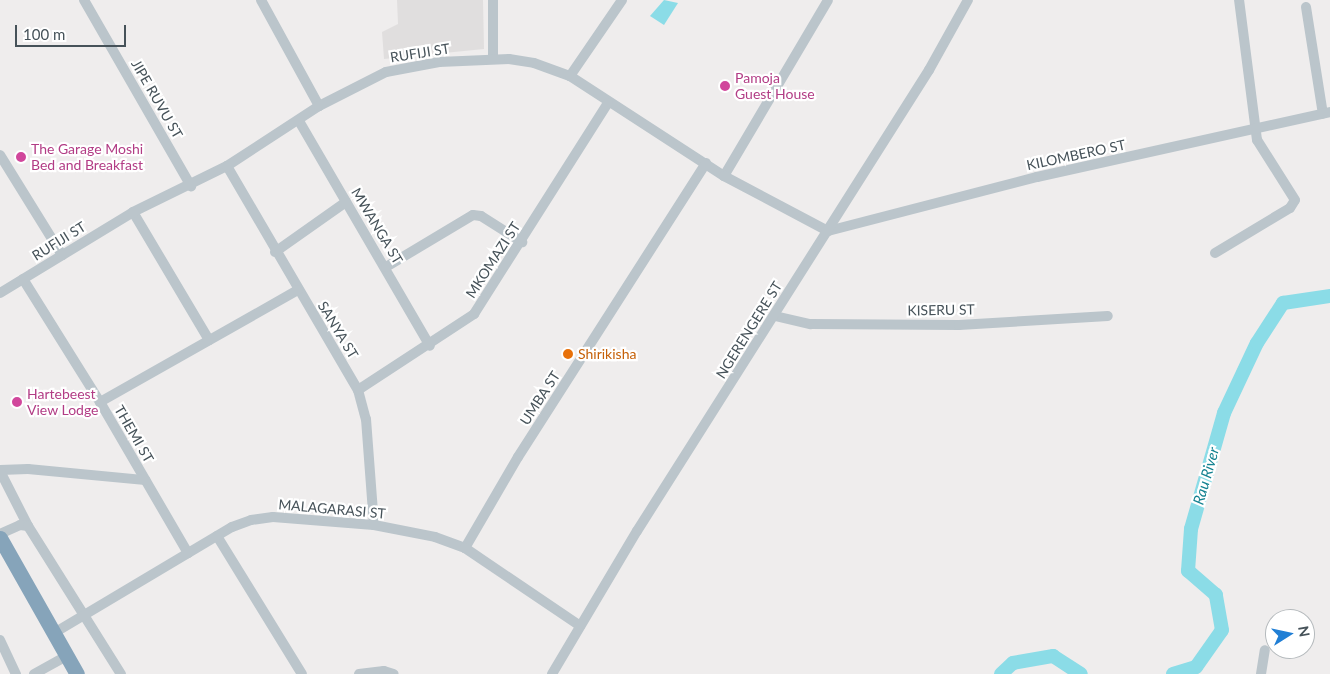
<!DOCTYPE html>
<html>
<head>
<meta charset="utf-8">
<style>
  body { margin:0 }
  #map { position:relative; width:1330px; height:674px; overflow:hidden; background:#efeded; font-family:Lato,sans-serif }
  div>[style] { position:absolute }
  .education>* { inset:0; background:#e0dede }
  .water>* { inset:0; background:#8bdce7 }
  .river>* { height:14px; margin:-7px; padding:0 7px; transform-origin:7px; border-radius:7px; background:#8bdce7 }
  .minor>* { height:10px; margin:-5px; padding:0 5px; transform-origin:5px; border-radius:5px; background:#bbc5cb }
  .highway>* { height:15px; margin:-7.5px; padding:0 7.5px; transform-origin:7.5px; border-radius:7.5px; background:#86a4ba }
  .dots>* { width:14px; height:14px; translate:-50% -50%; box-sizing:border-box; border:2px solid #fff; border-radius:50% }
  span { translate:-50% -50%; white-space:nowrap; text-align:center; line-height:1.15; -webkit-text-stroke:4.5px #fff; paint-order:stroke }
  .street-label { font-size:14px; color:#465259 }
  .hotel-label { font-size:14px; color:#b23c85 }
  .left { translate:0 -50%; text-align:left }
  .food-label { font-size:14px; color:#c56008 }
  .water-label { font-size:15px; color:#138291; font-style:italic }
  .north { position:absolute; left:1265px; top:609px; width:50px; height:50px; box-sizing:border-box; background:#fff; border:1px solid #b5babd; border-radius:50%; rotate:80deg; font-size:14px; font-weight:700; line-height:20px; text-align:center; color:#465259 }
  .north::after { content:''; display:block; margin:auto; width:18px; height:22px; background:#217fd5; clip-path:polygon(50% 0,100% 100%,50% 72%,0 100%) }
  .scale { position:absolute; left:15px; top:25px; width:111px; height:22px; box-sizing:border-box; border:2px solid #465259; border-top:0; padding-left:6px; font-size:15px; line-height:18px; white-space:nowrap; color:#465259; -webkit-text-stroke:4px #fff; paint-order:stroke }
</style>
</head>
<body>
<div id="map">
  <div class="education">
    <div style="clip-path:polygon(397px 0,483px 0,484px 49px,384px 59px,382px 32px,398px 24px)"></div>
  </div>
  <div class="water">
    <div style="clip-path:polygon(664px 0,678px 3px,664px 25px,650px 16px)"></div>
  </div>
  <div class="river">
    <div style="left:1001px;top:674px;width:16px;rotate:-43deg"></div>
    <div style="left:1013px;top:663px;width:41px;rotate:-9.9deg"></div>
    <div style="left:1053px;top:656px;width:33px;rotate:33deg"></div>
    <div style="left:1173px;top:674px;width:24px;rotate:-17deg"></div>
    <div style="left:1196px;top:667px;width:45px;rotate:-54.9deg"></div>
    <div style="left:1222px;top:630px;width:36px;rotate:-100deg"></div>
    <div style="left:1216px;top:595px;width:37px;rotate:-139deg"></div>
    <div style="left:1188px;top:571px;width:42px;rotate:-85.9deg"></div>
    <div style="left:1191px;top:529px;width:121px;rotate:-74.1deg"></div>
    <div style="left:1224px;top:413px;width:77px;rotate:-64.8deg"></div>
    <div style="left:1257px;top:343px;width:48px;rotate:-57deg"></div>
    <div style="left:1283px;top:303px;width:48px;rotate:-8.5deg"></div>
  </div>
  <div class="minor">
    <div style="left:84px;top:0;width:215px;rotate:60.1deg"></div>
    <div style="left:261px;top:0;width:121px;rotate:61.3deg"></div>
    <div style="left:1306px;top:7px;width:108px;rotate:81deg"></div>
    <div style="left:493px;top:58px;width:58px;rotate:-90deg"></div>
    <div style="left:570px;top:76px;width:92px;rotate:-55.6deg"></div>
    <div style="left:299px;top:121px;width:260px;rotate:59.8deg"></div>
    <div style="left:0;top:155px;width:118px;rotate:58.2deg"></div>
    <div style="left:227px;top:166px;width:259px;rotate:59.7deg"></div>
    <div style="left:358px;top:390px;width:30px;rotate:75deg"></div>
    <div style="left:366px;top:419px;width:106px;rotate:85.7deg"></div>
    <div style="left:724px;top:176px;width:204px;rotate:-59.4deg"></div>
    <div style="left:133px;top:212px;width:149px;rotate:59.3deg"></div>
    <div style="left:275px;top:252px;width:87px;rotate:-35.2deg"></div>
    <div style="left:1215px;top:253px;width:87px;rotate:-31deg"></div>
    <div style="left:1290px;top:208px;width:9px;rotate:-58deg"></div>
    <div style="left:1295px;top:200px;width:71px;rotate:-122.3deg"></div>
    <div style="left:1257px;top:140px;width:141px;rotate:-97.3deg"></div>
    <div style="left:386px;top:267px;width:101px;rotate:-30.9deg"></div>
    <div style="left:473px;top:215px;width:8px;rotate:7deg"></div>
    <div style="left:481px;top:216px;width:49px;rotate:32.4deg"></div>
    <div style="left:23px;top:279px;width:145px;rotate:58deg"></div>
    <div style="left:100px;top:402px;width:175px;rotate:59.8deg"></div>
    <div style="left:0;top:293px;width:156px;rotate:-31.3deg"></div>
    <div style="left:133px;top:212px;width:105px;rotate:-26.1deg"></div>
    <div style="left:227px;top:166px;width:110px;rotate:-33.1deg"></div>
    <div style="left:319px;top:106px;width:75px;rotate:-26.9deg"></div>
    <div style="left:386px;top:72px;width:54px;rotate:-10.7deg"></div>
    <div style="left:439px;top:62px;width:70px;rotate:-2.5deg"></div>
    <div style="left:509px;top:59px;width:25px;rotate:9deg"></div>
    <div style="left:534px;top:63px;width:38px;rotate:20deg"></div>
    <div style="left:570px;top:76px;width:184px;rotate:33deg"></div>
    <div style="left:724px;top:176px;width:118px;rotate:27.9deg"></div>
    <div style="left:828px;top:231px;width:216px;rotate:-14.5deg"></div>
    <div style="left:1037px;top:177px;width:300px;rotate:-12.5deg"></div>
    <div style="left:775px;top:316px;width:37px;rotate:13deg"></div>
    <div style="left:811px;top:324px;width:148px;rotate:0.4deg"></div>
    <div style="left:959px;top:325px;width:149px;rotate:-3.5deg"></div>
    <div style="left:358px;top:390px;width:139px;rotate:-33.2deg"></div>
    <div style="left:474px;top:314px;width:250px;rotate:-57.6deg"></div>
    <div style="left:100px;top:402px;width:227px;rotate:-29.5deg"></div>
    <div style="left:0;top:470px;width:28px;rotate:-2deg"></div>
    <div style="left:28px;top:469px;width:118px;rotate:5.4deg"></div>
    <div style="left:0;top:471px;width:62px;rotate:63deg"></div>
    <div style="left:0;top:534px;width:22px;rotate:-24deg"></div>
    <div style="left:20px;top:525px;width:8px;rotate:7deg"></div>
    <div style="left:28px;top:526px;width:175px;rotate:57.9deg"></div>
    <div style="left:217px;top:536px;width:162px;rotate:58.4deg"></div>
    <div style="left:465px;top:548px;width:105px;rotate:-59.8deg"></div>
    <div style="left:518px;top:457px;width:349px;rotate:-57.4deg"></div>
    <div style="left:54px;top:633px;width:207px;rotate:-30.8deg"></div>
    <div style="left:232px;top:527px;width:20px;rotate:-20deg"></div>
    <div style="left:251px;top:520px;width:22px;rotate:-8deg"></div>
    <div style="left:273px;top:517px;width:101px;rotate:4.5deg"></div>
    <div style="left:374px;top:525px;width:62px;rotate:11.1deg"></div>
    <div style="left:435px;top:537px;width:32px;rotate:20deg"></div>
    <div style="left:465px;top:548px;width:139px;rotate:34.1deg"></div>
    <div style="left:0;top:640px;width:38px;rotate:65deg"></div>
    <div style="left:34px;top:674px;width:37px;rotate:-29deg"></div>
    <div style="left:359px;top:674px;width:25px;rotate:-7deg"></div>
    <div style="left:384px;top:671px;width:10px;rotate:17deg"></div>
    <div style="left:552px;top:674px;width:166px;rotate:-59.3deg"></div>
    <div style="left:637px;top:531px;width:546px;rotate:-57.65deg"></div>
    <div style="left:929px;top:70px;width:80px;rotate:-60.9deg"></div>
    <div style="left:1261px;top:674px;width:24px;rotate:-81deg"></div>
  </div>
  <div class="highway">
    <div style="left:0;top:538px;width:156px;rotate:60.5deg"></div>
  </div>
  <div class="dots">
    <div style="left:725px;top:86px;background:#d1479c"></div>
    <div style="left:21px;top:157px;background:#d1479c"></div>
    <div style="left:568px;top:354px;background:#e8710a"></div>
    <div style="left:17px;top:402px;background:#d1479c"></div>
  </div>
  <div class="street-label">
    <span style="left:420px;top:53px;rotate:-9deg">RUFIJI ST</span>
    <span style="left:157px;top:99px;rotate:60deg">JIPE RUVU ST</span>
    <span style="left:1076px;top:155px;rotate:-12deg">KILOMBERO ST</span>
    <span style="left:377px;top:226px;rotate:59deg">MWANGA ST</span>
    <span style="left:59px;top:241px;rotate:-32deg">RUFIJI ST</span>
    <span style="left:493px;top:260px;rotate:-57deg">MKOMAZI ST</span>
    <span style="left:941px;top:310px;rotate:-1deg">KISERU ST</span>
    <span style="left:338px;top:330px;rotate:59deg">SANYA ST</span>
    <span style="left:749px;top:330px;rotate:-58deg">NGERENGERE ST</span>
    <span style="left:540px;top:398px;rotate:-57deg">UMBA ST</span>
    <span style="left:134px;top:434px;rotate:60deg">THEMI ST</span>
    <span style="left:332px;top:509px;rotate:5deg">MALAGARASI ST</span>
  </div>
  <div class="hotel-label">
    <span class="left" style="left:735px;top:86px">Pamoja<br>Guest House</span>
    <span class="left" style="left:31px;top:157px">The Garage Moshi<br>Bed and Breakfast</span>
    <span class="left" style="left:27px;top:402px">Hartebeest<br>View Lodge</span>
  </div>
  <div class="food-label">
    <span class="left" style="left:578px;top:354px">Shirikisha</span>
  </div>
  <div class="water-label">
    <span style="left:1206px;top:476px;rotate:-74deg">Rau River</span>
  </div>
  <div class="north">N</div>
  <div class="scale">100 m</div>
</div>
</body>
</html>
